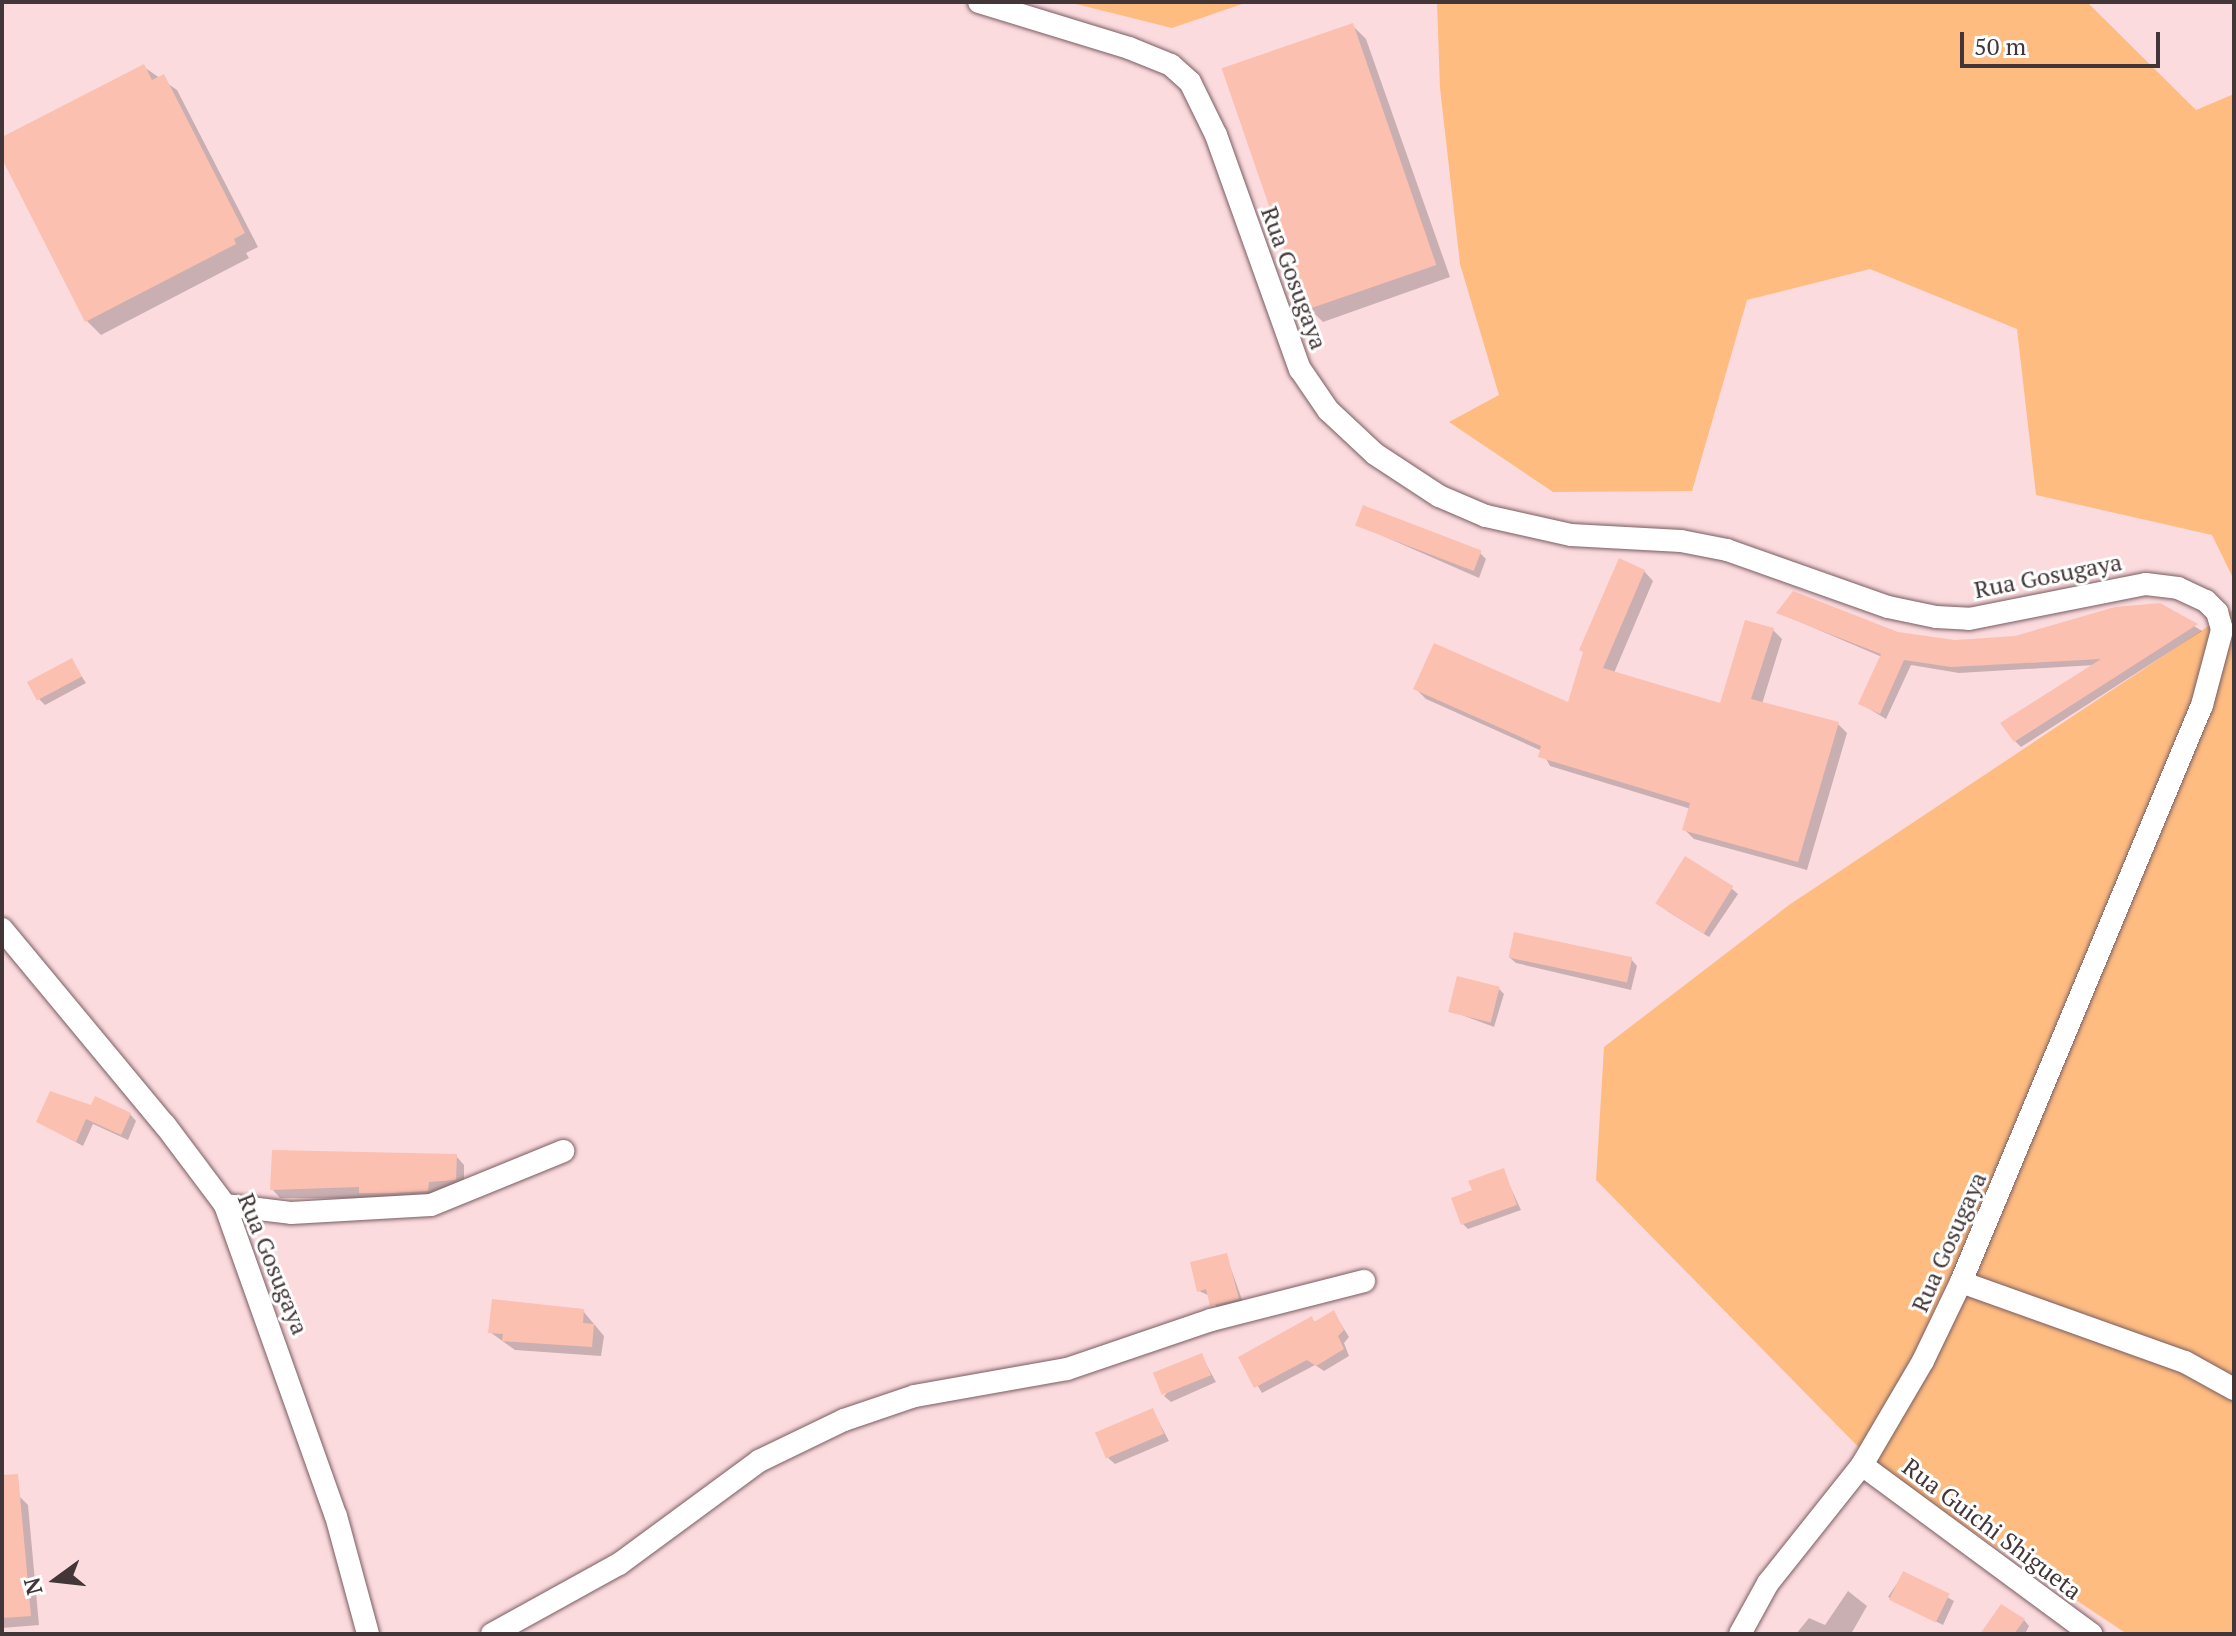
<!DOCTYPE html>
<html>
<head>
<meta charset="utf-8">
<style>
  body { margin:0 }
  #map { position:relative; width:2236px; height:1636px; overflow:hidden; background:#fcdbdf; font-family:"PT Serif",serif }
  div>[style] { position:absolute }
  .green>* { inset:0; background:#febc81 }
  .shadow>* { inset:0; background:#0003 }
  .building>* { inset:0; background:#fcc0b0; transform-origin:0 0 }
  .roads { filter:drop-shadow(0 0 2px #795d61) drop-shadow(0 0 2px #795d61) }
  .street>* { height:22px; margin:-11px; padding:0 11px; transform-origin:11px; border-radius:11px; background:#fff }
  span { translate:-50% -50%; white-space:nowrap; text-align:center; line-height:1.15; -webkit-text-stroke:6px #fff; paint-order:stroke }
  .street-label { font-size:24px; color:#433638 }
  .frame { position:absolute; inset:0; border:4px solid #433638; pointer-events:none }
  .north { position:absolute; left:16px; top:1540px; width:80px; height:80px; -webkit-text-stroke:6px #fff; paint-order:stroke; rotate:255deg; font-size:22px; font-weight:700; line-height:32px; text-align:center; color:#433638 }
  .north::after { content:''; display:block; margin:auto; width:28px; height:36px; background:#433638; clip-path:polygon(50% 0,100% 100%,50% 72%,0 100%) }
  .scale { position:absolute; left:1960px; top:32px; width:200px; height:36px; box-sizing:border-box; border:4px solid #433638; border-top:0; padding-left:10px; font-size:24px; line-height:28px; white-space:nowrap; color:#433638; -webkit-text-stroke:6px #fff; paint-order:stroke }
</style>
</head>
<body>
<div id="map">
  <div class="green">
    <div style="clip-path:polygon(1068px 2px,1248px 2px,1172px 28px)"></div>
    <div style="clip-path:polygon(1437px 2px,2087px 2px,2196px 110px,2234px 94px,2234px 580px,2212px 535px,2036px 495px,2017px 329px,1870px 269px,1747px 300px,1692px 491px,1553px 492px,1449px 422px,1499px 395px,1460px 264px,1440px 88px)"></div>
    <div style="clip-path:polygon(2234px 609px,2234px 1634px,2127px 1634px,1882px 1471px,1596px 1180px,1604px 1047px,1789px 905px)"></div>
  </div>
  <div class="shadow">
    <div style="clip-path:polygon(1352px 25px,1366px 39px,1450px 277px,1323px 322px,1309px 308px)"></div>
    <div style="clip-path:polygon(144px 67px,177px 90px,258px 247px,246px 253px,249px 258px,101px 335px,87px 321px,2px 155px,2px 140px)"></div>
    <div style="clip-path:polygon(1358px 525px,1480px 553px,1486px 559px,1479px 578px)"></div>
    <div style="clip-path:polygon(1644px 571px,1653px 581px,1614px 673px,1722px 706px,1773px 630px,1782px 639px,1762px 704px,1838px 724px,1847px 733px,1807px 870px,1694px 839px,1684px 829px,1691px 809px,1550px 766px,1542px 751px,1426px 699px,1416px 689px,1569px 705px)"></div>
    <div style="clip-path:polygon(2160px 605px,2202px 631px,2021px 747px,2015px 741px,2095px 665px,1959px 673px,1911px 665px,1886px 719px,1861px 704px,1882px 657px,1779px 613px,1955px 642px,2016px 638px)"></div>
    <div style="clip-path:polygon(71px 660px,86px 683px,45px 705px,39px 699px)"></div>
    <div style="clip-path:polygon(1731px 888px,1738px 894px,1709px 937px,1667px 911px)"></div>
    <div style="clip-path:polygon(1509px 957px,1631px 959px,1637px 966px,1631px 990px,1516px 963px)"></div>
    <div style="clip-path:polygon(1499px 989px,1504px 994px,1494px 1027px,1451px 1011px)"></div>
    <div style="clip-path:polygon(92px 1107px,130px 1114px,136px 1121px,128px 1140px,93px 1124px,83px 1146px,38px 1122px)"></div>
    <div style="clip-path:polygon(456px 1156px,464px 1165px,464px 1187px,437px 1190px,436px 1199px,280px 1198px,272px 1189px)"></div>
    <div style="clip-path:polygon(1503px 1171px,1521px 1210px,1468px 1229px,1463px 1224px,1474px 1191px)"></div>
    <div style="clip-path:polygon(1226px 1255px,1244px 1305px,1219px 1311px,1210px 1296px,1199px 1291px)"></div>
    <div style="clip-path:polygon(583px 1311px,604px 1336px,601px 1356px,515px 1350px,490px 1332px)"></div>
    <div style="clip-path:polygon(1334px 1313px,1349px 1337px,1344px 1343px,1349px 1356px,1324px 1371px,1315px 1365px,1262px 1393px,1241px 1358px,1311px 1318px,1316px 1323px)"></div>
    <div style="clip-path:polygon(1201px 1355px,1216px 1382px,1171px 1402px,1164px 1396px)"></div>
    <div style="clip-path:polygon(1153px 1411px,1169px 1441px,1115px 1464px,1108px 1458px)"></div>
    <div style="clip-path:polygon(19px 1496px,28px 1505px,39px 1625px,2px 1628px,2px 1497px)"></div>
    <div style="clip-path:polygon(1904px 1573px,1954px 1601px,1943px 1625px,1888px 1597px)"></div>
    <div style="clip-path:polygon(1848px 1591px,1867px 1606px,1851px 1634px,1796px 1634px,1809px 1618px,1825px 1625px)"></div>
    <div style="clip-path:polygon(2024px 1620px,2029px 1626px,2025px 1634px,1982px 1634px)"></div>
  </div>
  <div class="building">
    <div style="left:1353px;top:23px;width:256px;height:139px;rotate:71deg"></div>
    <div style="clip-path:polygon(144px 64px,152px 80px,164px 74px,245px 233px,234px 239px,236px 244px,85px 322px,2px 159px,2px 137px)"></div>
    <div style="left:1363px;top:505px;width:127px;height:22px;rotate:21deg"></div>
    <div style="clip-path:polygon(1619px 558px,1645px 570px,1603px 668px,1720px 703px,1745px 620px,1774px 628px,1751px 699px,1839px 722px,1798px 862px,1682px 830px,1690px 803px,1538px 757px,1541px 746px,1413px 689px,1434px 643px,1568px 702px,1583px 652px,1579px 650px)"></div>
    <div style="clip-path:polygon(1793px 591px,1898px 632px,1955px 640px,2015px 636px,2115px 607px,2160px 603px,2198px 624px,2014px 742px,2000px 723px,2101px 659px,1951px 667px,1904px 660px,1880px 714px,1858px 704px,1881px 654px,1776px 613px)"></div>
    <div style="left:72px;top:658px;width:21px;height:51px;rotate:62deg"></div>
    <div style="left:1685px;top:856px;width:57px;height:56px;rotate:32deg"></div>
    <div style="left:1514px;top:932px;width:121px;height:26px;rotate:12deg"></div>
    <div style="left:1457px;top:976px;width:44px;height:37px;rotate:14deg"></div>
    <div style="clip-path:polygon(50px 1091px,91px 1105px,95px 1096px,131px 1113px,121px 1135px,86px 1119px,76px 1142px,36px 1122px)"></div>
    <div style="clip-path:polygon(272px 1150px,457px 1154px,456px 1180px,429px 1182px,428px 1191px,391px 1193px,359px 1193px,359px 1187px,270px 1190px)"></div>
    <div style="clip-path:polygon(1504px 1168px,1517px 1205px,1461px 1225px,1451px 1198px,1472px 1190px,1468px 1181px)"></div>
    <div style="clip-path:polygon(1227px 1253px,1239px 1299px,1210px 1306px,1206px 1289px,1197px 1292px,1190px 1262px)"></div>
    <div style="clip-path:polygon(492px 1299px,584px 1309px,583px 1323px,594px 1324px,592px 1347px,502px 1341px,503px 1334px,488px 1333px)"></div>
    <div style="clip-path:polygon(1334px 1310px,1344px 1330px,1338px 1336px,1344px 1349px,1316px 1366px,1307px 1360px,1254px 1388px,1238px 1357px,1312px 1316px,1314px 1322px)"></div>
    <div style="left:1202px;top:1353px;width:24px;height:53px;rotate:68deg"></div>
    <div style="left:1153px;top:1408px;width:28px;height:63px;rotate:67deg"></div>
    <div style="clip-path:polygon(18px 1474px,31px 1616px,2px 1618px,2px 1475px)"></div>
    <div style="left:1903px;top:1571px;width:52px;height:32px;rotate:26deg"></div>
    <div style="clip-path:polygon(2001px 1604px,2025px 1619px,2014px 1634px,1980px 1634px)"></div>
  </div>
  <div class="roads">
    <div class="street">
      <div style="left:979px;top:2px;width:157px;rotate:17deg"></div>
      <div style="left:1129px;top:48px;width:45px;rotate:22deg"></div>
      <div style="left:1171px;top:65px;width:25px;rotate:42deg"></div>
      <div style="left:1190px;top:82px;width:59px;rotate:63.9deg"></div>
      <div style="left:1216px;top:135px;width:249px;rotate:70.3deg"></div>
      <div style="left:1300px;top:369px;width:50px;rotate:55.7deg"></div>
      <div style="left:1328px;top:410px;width:64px;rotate:43.1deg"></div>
      <div style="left:1375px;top:454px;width:77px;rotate:33.3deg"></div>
      <div style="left:1439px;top:496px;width:51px;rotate:23.1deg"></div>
      <div style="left:1486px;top:516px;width:87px;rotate:12.6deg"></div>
      <div style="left:1571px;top:535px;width:110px;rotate:3.1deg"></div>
      <div style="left:1681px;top:541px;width:47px;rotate:11.1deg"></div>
      <div style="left:1727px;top:550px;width:171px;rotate:19.5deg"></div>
      <div style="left:1888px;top:607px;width:49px;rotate:11.8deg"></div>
      <div style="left:1936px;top:617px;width:33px;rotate:3deg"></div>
      <div style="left:1969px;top:619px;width:180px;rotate:-11.2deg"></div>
      <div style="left:2146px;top:584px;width:32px;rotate:7deg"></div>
      <div style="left:2178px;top:588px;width:31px;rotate:25deg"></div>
      <div style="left:2206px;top:601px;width:16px;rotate:45deg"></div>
      <div style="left:2217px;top:612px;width:19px;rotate:74deg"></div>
      <div style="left:2222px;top:630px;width:78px;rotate:104.9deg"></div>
      <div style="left:2202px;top:705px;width:625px;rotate:112.67deg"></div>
      <div style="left:1961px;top:1282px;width:88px;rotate:115.7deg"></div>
      <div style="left:1923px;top:1361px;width:121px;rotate:120.4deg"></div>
      <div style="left:1862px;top:1465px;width:151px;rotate:128.5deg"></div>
      <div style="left:1768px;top:1583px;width:58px;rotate:118.8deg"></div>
      <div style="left:2px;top:929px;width:255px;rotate:50.3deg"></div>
      <div style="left:165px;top:1125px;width:100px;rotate:53.1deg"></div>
      <div style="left:225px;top:1205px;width:330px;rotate:70.4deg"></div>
      <div style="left:336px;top:1516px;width:122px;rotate:74.8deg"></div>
      <div style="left:225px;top:1205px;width:66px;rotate:6.9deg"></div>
      <div style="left:291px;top:1213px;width:140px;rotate:-3.3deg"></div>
      <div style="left:431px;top:1205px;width:143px;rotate:-22.2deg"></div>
      <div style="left:1961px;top:1282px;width:238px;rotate:19.7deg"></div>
      <div style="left:2185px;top:1362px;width:56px;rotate:28.9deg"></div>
      <div style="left:1862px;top:1465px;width:285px;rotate:36.4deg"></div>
      <div style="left:492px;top:1634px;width:145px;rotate:-28.9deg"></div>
      <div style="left:619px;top:1564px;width:174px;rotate:-36.3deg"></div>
      <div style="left:759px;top:1461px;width:94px;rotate:-25.8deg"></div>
      <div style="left:844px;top:1420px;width:75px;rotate:-18.7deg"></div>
      <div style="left:915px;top:1396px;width:154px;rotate:-10.1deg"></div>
      <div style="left:1067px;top:1369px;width:152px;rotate:-18.8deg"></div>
      <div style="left:1211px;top:1320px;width:158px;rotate:-14.3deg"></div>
    </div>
  </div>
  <div class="street-label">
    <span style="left:1294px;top:278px;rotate:70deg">Rua Gosugaya</span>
    <span style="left:2048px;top:576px;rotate:-11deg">Rua Gosugaya</span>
    <span style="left:1949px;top:1242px;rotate:-66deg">Rua Gosugaya</span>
    <span style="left:273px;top:1264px;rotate:68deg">Rua Gosugaya</span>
    <span style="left:1992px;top:1529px;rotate:37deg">Rua Guichi Shigueta</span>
  </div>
  <div class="frame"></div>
  <div class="north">N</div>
  <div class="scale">50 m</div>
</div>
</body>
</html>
